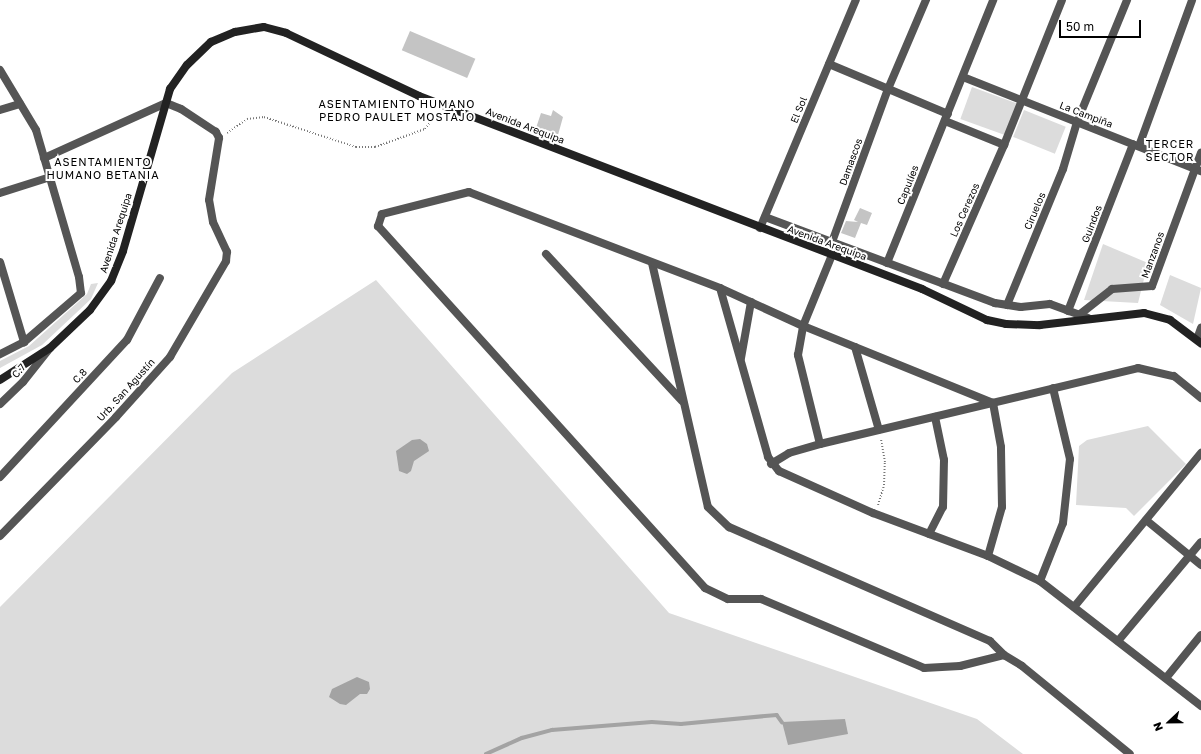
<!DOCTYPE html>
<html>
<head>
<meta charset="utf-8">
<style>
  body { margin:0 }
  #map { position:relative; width:1201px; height:754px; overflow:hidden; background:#fff; font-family:"Golos Text",sans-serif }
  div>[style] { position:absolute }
  .green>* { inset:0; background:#dcdcdc; transform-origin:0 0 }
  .water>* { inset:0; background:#a3a3a3 }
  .stream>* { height:3.5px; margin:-1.75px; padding:0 1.75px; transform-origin:1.75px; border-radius:1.75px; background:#a3a3a3 }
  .building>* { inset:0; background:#c4c4c4; transform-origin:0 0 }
  .path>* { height:2px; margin-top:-1px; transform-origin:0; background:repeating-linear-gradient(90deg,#777 0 1px,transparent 0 3px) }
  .street>* { height:8px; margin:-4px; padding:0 4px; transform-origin:4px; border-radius:4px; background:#555 }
  .secondary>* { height:8px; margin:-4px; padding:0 4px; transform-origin:4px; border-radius:4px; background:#222 }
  span { translate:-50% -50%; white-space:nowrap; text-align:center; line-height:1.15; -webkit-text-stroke:4px #fff; paint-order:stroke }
  .street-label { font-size:10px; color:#000 }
  .neighbourhood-label { font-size:11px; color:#000; letter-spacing:1px }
  .north { position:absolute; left:1149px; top:702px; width:40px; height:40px; -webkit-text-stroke:3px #fff; paint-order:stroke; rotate:248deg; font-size:11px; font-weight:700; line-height:16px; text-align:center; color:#000 }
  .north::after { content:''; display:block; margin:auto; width:14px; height:18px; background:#000; clip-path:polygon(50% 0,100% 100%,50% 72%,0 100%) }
  .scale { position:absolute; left:1059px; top:20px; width:82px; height:18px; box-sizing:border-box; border:2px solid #000; border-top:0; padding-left:5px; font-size:12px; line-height:14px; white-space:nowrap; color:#000; -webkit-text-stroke:3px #fff; paint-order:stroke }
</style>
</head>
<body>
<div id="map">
  <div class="green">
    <div style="left:972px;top:87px;width:48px;height:34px;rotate:20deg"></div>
    <div style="left:1024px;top:110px;width:45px;height:29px;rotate:22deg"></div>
    <div style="clip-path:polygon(1103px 244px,1148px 263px,1138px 303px,1084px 300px)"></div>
    <div style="clip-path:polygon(1170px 275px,1201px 288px,1193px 324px,1160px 305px)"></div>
    <div style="clip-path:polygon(376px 280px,669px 613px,977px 719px,1023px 754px,0 754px,0 607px,232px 373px)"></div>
    <div style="clip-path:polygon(98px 283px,91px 299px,42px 345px,0 368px,0 361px,29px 346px,87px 294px,91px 284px)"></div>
    <div style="clip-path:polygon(1148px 426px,1186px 464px,1134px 516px,1126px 508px,1076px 505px,1079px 446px,1087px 440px)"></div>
  </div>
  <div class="water">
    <div style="clip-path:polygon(420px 439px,427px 444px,429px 451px,414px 461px,411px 471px,407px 474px,399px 471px,396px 451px,412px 440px)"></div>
    <div style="clip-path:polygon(357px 677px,369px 682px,370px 689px,367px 694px,360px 694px,346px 705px,340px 704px,329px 697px,332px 689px)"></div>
    <div style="clip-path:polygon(845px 719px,848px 734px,788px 745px,782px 722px)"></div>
  </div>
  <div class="stream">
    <div style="left:486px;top:754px;width:39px;rotate:-24deg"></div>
    <div style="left:522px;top:738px;width:31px;rotate:-15deg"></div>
    <div style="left:552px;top:730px;width:100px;rotate:-4.6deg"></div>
    <div style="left:652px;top:722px;width:29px;rotate:4deg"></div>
    <div style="left:681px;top:724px;width:96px;rotate:-5.4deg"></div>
    <div style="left:777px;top:715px;width:9px;rotate:54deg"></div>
  </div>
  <div class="building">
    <div style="left:410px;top:31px;width:71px;height:21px;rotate:23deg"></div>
    <div style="clip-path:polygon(553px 110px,563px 117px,558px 135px,536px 128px,541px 113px,551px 116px)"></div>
    <div style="clip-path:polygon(860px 208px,872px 213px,867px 225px,861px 223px,855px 238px,841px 233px,846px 221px,858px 222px,854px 220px)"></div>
  </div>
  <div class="path">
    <div style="left:227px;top:133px;width:24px;rotate:-35deg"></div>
    <div style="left:247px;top:119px;width:17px;rotate:-7deg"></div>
    <div style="left:264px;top:117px;width:97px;rotate:18.1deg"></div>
    <div style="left:356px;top:147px;width:19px"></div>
    <div style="left:375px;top:147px;width:53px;rotate:-19.8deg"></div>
    <div style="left:425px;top:129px;width:21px;rotate:-53deg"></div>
    <div style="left:878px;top:505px;width:21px;rotate:-73deg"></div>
    <div style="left:884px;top:485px;width:23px;rotate:-88deg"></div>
    <div style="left:885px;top:462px;width:23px;rotate:-100deg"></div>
  </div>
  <div class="street">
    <div style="left:829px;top:64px;width:129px;rotate:22.8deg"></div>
    <div style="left:0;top:70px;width:70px;rotate:59deg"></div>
    <div style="left:36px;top:130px;width:153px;rotate:73.7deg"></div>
    <div style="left:79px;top:277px;width:16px;rotate:83deg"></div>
    <div style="left:81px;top:293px;width:75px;rotate:139.3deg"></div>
    <div style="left:24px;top:342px;width:27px;rotate:153deg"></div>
    <div style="left:963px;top:77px;width:256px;rotate:21.6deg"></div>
    <div style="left:0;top:110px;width:21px;rotate:-17deg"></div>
    <div style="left:945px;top:121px;width:64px;rotate:22.1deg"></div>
    <div style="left:1004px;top:145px;width:156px;rotate:-68.2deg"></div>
    <div style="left:1139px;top:146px;width:155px;rotate:-70deg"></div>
    <div style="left:0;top:193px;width:52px;rotate:-17.7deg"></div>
    <div style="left:765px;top:217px;width:246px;rotate:20.5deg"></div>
    <div style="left:995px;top:303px;width:26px;rotate:9deg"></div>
    <div style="left:1021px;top:307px;width:29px;rotate:-6deg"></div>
    <div style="left:1050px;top:304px;width:40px;rotate:20.2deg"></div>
    <div style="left:760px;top:228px;width:247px;rotate:-67.2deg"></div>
    <div style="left:832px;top:242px;width:163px;rotate:-69.9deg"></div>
    <div style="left:888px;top:89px;width:97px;rotate:-66.9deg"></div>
    <div style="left:546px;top:254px;width:200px;rotate:47.2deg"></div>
    <div style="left:0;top:262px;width:84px;rotate:73.3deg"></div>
    <div style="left:652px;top:263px;width:250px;rotate:77.1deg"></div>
    <div style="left:708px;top:507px;width:29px;rotate:44deg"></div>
    <div style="left:729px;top:527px;width:285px;rotate:23.6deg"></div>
    <div style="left:990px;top:641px;width:20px;rotate:45deg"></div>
    <div style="left:887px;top:263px;width:284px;rotate:-68deg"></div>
    <div style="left:943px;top:284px;width:152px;rotate:-66.3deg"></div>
    <div style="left:720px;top:288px;width:176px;rotate:74.1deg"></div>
    <div style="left:768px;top:457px;width:18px;rotate:52deg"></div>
    <div style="left:779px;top:471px;width:103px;rotate:24.1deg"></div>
    <div style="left:873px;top:513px;width:123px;rotate:20.5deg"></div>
    <div style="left:988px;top:556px;width:58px;rotate:25.7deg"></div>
    <div style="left:1040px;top:581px;width:204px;rotate:37.8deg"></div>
    <div style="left:1007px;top:305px;width:147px;rotate:-67.6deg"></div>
    <div style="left:1063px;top:169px;width:49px;rotate:-73.4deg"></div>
    <div style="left:1077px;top:122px;width:132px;rotate:-67.7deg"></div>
    <div style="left:1068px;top:311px;width:179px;rotate:-68.7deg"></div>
    <div style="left:1079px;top:315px;width:42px;rotate:-38.2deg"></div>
    <div style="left:1112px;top:289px;width:40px;rotate:-4.3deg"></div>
    <div style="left:1152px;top:286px;width:142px;rotate:-69.8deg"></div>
    <div style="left:1197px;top:339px;width:12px;rotate:-70deg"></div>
    <div style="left:855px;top:347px;width:86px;rotate:73.9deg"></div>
    <div style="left:741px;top:358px;width:57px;rotate:-79.9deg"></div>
    <div style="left:0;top:404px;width:32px;rotate:-44deg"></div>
    <div style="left:23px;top:382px;width:43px;rotate:-51.5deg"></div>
    <div style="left:820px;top:444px;width:92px;rotate:-103.9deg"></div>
    <div style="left:798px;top:355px;width:29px;rotate:-80deg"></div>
    <div style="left:803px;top:326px;width:77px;rotate:-67.8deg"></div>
    <div style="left:771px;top:464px;width:21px;rotate:-31deg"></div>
    <div style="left:789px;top:453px;width:32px;rotate:-16deg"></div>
    <div style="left:820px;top:444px;width:327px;rotate:-13.4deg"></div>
    <div style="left:1138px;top:368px;width:37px;rotate:13deg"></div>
    <div style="left:1174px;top:376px;width:35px;rotate:39deg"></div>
    <div style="left:0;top:477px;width:187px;rotate:-47.2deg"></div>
    <div style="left:127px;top:340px;width:70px;rotate:-62deg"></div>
    <div style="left:1146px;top:520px;width:71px;rotate:39.3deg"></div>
    <div style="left:929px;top:534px;width:30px;rotate:-63deg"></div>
    <div style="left:943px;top:507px;width:47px;rotate:-88.8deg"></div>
    <div style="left:944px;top:460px;width:44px;rotate:-101.8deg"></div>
    <div style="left:0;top:536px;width:166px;rotate:-45.7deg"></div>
    <div style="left:116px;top:417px;width:81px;rotate:-48deg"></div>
    <div style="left:170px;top:357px;width:111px;rotate:-59.7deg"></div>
    <div style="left:226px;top:261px;width:9px;rotate:-84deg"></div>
    <div style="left:227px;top:252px;width:33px;rotate:-115deg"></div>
    <div style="left:213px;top:222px;width:22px;rotate:-100deg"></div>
    <div style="left:209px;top:200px;width:63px;rotate:-80.8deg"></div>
    <div style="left:219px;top:138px;width:7px;rotate:-117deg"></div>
    <div style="left:216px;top:132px;width:42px;rotate:-146.7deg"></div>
    <div style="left:181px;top:109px;width:16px;rotate:-158deg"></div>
    <div style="left:166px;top:103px;width:134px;rotate:155.7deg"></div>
    <div style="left:988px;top:556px;width:51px;rotate:-74.1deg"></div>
    <div style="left:1002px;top:507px;width:60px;rotate:-91deg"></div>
    <div style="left:1001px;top:447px;width:45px;rotate:-100.3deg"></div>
    <div style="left:993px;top:403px;width:205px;rotate:-157.9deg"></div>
    <div style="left:803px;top:326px;width:91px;rotate:-155.4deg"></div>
    <div style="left:720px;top:288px;width:269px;rotate:-159.1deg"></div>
    <div style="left:469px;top:192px;width:90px;rotate:165.8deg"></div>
    <div style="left:382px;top:214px;width:13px;rotate:108deg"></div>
    <div style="left:378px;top:226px;width:488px;rotate:47.9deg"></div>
    <div style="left:705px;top:588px;width:25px;rotate:26deg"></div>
    <div style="left:728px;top:599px;width:33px"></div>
    <div style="left:761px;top:599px;width:177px;rotate:22.9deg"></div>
    <div style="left:924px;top:668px;width:36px;rotate:-3deg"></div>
    <div style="left:960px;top:666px;width:45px;rotate:-14deg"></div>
    <div style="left:1004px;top:655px;width:21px;rotate:31deg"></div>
    <div style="left:1022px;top:666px;width:139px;rotate:39.2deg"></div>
    <div style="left:1040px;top:581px;width:62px;rotate:-68.4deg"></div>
    <div style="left:1063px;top:523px;width:64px;rotate:-83.8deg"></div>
    <div style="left:1070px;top:459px;width:73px;rotate:-103.5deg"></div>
    <div style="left:1074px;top:607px;width:200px;rotate:-50.5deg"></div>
    <div style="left:1118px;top:641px;width:129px;rotate:-50deg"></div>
    <div style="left:1166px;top:678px;width:55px;rotate:-50.9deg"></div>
  </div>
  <div class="secondary">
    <div style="left:0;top:380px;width:59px;rotate:-32.6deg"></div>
    <div style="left:50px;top:348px;width:55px;rotate:-43.5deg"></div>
    <div style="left:90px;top:310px;width:36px;rotate:-54deg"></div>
    <div style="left:111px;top:281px;width:32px;rotate:-68deg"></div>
    <div style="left:123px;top:251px;width:169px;rotate:-73.8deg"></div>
    <div style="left:170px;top:89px;width:29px;rotate:-55deg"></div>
    <div style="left:187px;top:65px;width:33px;rotate:-44deg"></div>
    <div style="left:211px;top:42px;width:26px;rotate:-23deg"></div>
    <div style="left:235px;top:32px;width:29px;rotate:-10deg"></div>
    <div style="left:264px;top:27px;width:23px;rotate:15deg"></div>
    <div style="left:286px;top:33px;width:147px;rotate:25.3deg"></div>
    <div style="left:419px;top:96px;width:539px;rotate:20.99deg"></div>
    <div style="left:922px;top:289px;width:72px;rotate:25.5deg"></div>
    <div style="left:987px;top:320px;width:19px;rotate:12deg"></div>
    <div style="left:1006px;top:324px;width:34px;rotate:2deg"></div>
    <div style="left:1040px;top:325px;width:105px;rotate:-6.6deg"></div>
    <div style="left:1144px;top:313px;width:27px;rotate:15deg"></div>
    <div style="left:1170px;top:320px;width:39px;rotate:37deg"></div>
  </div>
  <div class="street-label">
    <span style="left:799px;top:110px;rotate:-67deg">El Sol</span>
    <span style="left:1086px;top:115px;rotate:21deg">La Campiña</span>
    <span style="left:525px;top:126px;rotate:21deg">Avenida Arequipa</span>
    <span style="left:851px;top:162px;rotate:-70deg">Damascos</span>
    <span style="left:908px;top:185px;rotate:-68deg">Capulíes</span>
    <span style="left:965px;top:210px;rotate:-66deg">Los Cerezos</span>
    <span style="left:1035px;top:211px;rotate:-67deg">Ciruelos</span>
    <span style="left:1092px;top:224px;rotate:-69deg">Guindos</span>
    <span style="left:116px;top:233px;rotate:-72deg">Avenida Arequipa</span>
    <span style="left:827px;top:243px;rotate:20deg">Avenida Arequipa</span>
    <span style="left:1153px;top:255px;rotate:-70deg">Manzanos</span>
    <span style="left:19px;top:371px;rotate:-49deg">C.7</span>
    <span style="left:80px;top:376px;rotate:-47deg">C.8</span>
    <span style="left:126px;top:390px;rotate:-48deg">Urb. San Agustín</span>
  </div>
  <div class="neighbourhood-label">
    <span style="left:397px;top:111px">ASENTAMIENTO HUMANO<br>PEDRO PAULET MOSTAJO</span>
    <span style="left:1170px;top:151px">TERCER<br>SECTOR</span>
    <span style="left:103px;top:169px">ASENTAMIENTO<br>HUMANO BETANIA</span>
  </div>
  <div class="north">N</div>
  <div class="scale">50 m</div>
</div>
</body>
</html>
